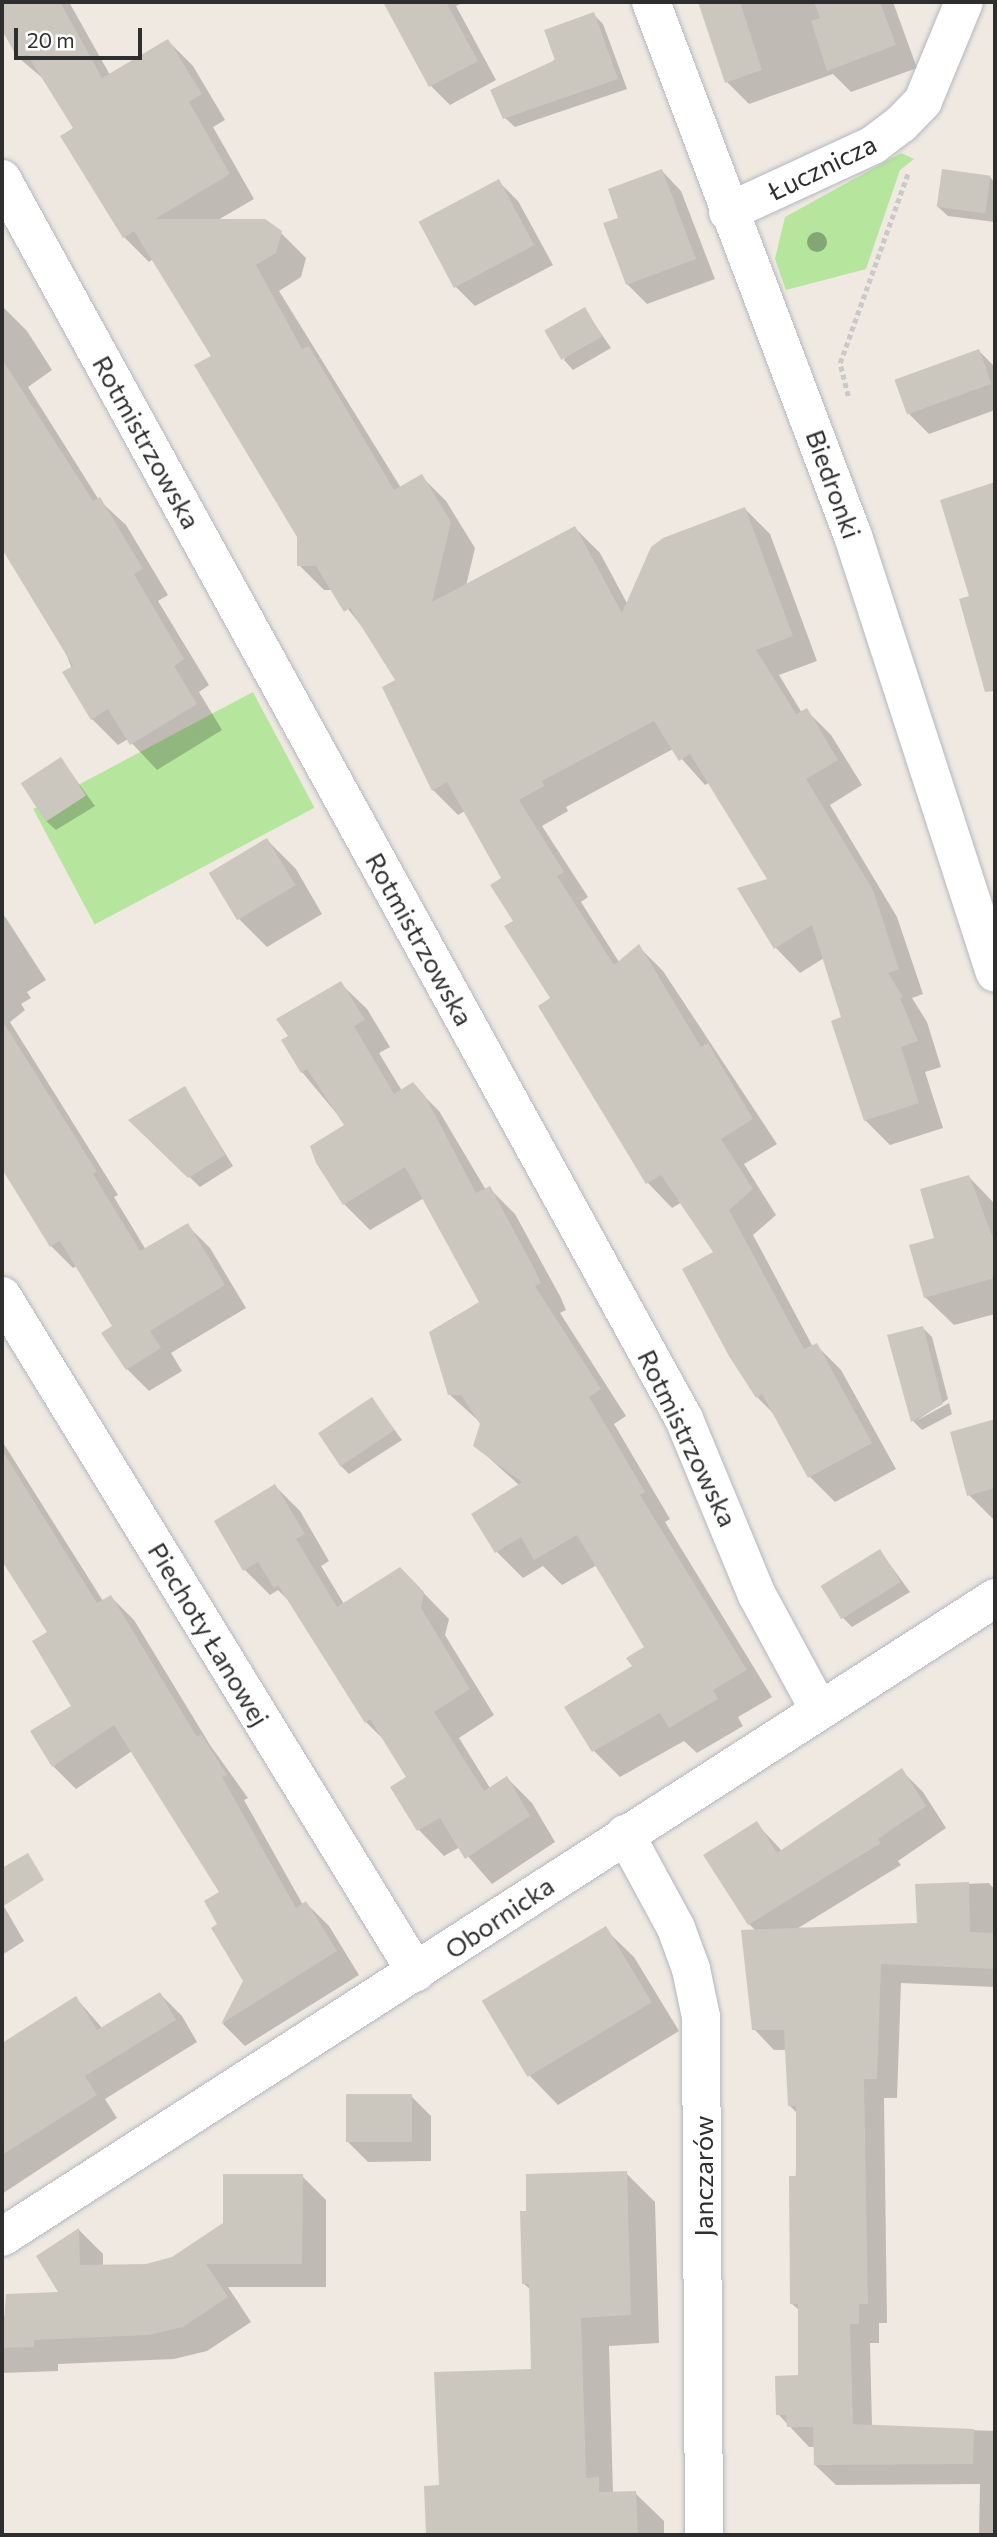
<!DOCTYPE html>
<html>
<head>
<meta charset="utf-8">
<style>
  body { margin:0 }
  #map { position:relative; width:997px; height:2537px; overflow:hidden; background:#efe9e1; font-family:Commissioner,sans-serif }
  div>[style] { position:absolute }
  .green>* { inset:0; background:#b6e59e; transform-origin:0 0 }
  .shadow>* { inset:0; background:#0003 }
  .building>* { inset:0; background:#cbc7bf; transform-origin:0 0 }
  .path>* { height:4.5px; margin-top:-2.25px; transform-origin:0; background:repeating-linear-gradient(90deg,#c9c9c9 0 5px,transparent 0 8.5px) }
  .roads { filter:drop-shadow(0 0 2px #b4b7c1) drop-shadow(0 0 2px #b4b7c1) }
  .street>* { height:38px; margin:-19px; padding:0 19px; transform-origin:19px; border-radius:19px; background:#fff }
  .trees>* { width:20px; height:20px; margin:-10px; border-radius:50%; background:#84a574 }
  span { translate:-50% -50%; white-space:nowrap; text-align:center; line-height:1.15; -webkit-text-stroke:5px #fff; paint-order:stroke }
  .street-label { font-size:26px; color:#2e2e2e }
  .frame { position:absolute; inset:0; border:4px solid #2e2e2e; pointer-events:none }
  .scale { position:absolute; left:14px; top:28px; width:128px; height:32px; box-sizing:border-box; border:4px solid #2e2e2e; border-top:0; padding-left:9px; font-size:21px; line-height:24px; white-space:nowrap; color:#2e2e2e; -webkit-text-stroke:5px #fff; paint-order:stroke }
</style>
</head>
<body>
<div id="map">
  <div class="green">
    <div style="clip-path:polygon(901px 153px,914px 159px,900px 170px,866px 269px,786px 290px,775px 259px,785px 217px)"></div>
    <div style="left:253px;top:692px;width:131px;height:249px;rotate:62deg"></div>
  </div>
  <div class="shadow">
    <div style="clip-path:polygon(2px 2px,69px 2px,110px 75px,168px 41px,193px 66px,225px 120px,213px 127px,254px 199px,218px 220px,281px 233px,306px 258px,301px 277px,279px 291px,401px 488px,421px 476px,446px 501px,475px 548px,466px 586px,575px 528px,600px 553px,628px 605px,745px 509px,770px 534px,817px 661px,779px 675px,802px 713px,806px 710px,831px 735px,862px 785px,830px 805px,897px 917px,923px 994px,912px 998px,927px 1022px,941px 1067px,925px 1072px,943px 1128px,890px 1145px,865px 1120px,843px 1018px,824px 958px,800px 973px,776px 948px,740px 889px,770px 880px,710px 782px,705px 785px,673px 749px,566px 807px,568px 811px,542px 826px,588px 897px,581px 902px,619px 962px,639px 947px,663px 971px,777px 1144px,744px 1164px,776px 1215px,753px 1235px,813px 1347px,816px 1345px,841px 1370px,896px 1469px,835px 1502px,810px 1477px,776px 1416px,757px 1397px,730px 1355px,715px 1253px,682px 1202px,672px 1208px,648px 1183px,515px 922px,504px 879px,465px 811px,458px 815px,433px 790px,397px 681px,367px 633px,333px 590px,324px 590px,299px 565px,299px 536px,213px 356px,153px 259px,149px 262px,124px 237px,75px 128px,47px 82px,19px 58px,2px 27px)"></div>
    <div style="clip-path:polygon(464px 2px,456px 6px,496px 80px,450px 105px,431px 86px,402px 2px)"></div>
    <div style="clip-path:polygon(700px 2px,893px 2px,917px 68px,851px 92px,833px 74px,749px 104px,727px 82px)"></div>
    <div style="clip-path:polygon(593px 14px,603px 24px,627px 89px,515px 127px,505px 118px)"></div>
    <div style="clip-path:polygon(662px 171px,681px 191px,715px 279px,647px 304px,627px 284px,621px 219px)"></div>
    <div style="clip-path:polygon(990px 177px,995px 183px,995px 222px,948px 216px,938px 207px)"></div>
    <div style="clip-path:polygon(498px 181px,518px 201px,553px 265px,475px 306px,455px 286px)"></div>
    <div style="clip-path:polygon(2px 306px,27px 331px,52px 370px,28px 387px,99px 500px,126px 525px,168px 595px,158px 601px,209px 685px,199px 692px,222px 730px,157px 770px,128px 739px,118px 745px,92px 719px,23px 546px,2px 512px)"></div>
    <div style="clip-path:polygon(585px 310px,611px 348px,573px 370px,564px 360px)"></div>
    <div style="clip-path:polygon(979px 351px,995px 367px,995px 410px,929px 434px,909px 414px)"></div>
    <div style="clip-path:polygon(995px 484px,995px 649px,986px 651px,942px 501px)"></div>
    <div style="clip-path:polygon(61px 759px,95px 806px,56px 830px,46px 821px)"></div>
    <div style="clip-path:polygon(267px 840px,296px 869px,322px 914px,267px 947px,239px 919px)"></div>
    <div style="clip-path:polygon(2px 912px,46px 980px,27px 992px,31px 998px,21px 1004px,25px 1010px,10px 1022px,118px 1195px,114px 1197px,146px 1250px,187px 1225px,210px 1248px,246px 1308px,171px 1353px,182px 1371px,149px 1391px,127px 1369px,114px 1327px,77px 1266px,73px 1268px,51px 1246px,28px 1166px,2px 1125px)"></div>
    <div style="clip-path:polygon(340px 983px,367px 1009px,390px 1047px,379px 1053px,402px 1091px,412px 1084px,439px 1111px,486px 1190px,489px 1188px,515px 1214px,561px 1298px,566px 1310px,560px 1313px,626px 1416px,614px 1424px,670px 1519px,665px 1522px,772px 1697px,738px 1717px,743px 1726px,697px 1753px,684px 1741px,620px 1777px,594px 1751px,647px 1647px,597px 1565px,562px 1585px,543px 1566px,523px 1578px,497px 1552px,520px 1486px,475px 1445px,482px 1424px,449px 1394px,481px 1303px,424px 1198px,370px 1230px,344px 1204px,312px 1147px,347px 1126px,302px 1072px)"></div>
    <div style="clip-path:polygon(185px 1088px,233px 1166px,200px 1187px,131px 1121px)"></div>
    <div style="clip-path:polygon(969px 1177px,995px 1204px,995px 1314px,954px 1325px,925px 1297px,936px 1239px)"></div>
    <div style="clip-path:polygon(922px 1327px,932px 1337px,948px 1399px,916px 1421px,949px 1403px,952px 1414px,922px 1430px,913px 1421px)"></div>
    <div style="clip-path:polygon(372px 1399px,402px 1440px,349px 1474px,339px 1464px)"></div>
    <div style="clip-path:polygon(995px 1421px,995px 1521px,969px 1495px,952px 1433px)"></div>
    <div style="clip-path:polygon(2px 1441px,103px 1601px,111px 1597px,134px 1620px,210px 1745px,248px 1798px,244px 1800px,303px 1905px,306px 1903px,329px 1926px,359px 1975px,245px 2046px,223px 2024px,245px 1981px,220px 1925px,221px 1893px,132px 1751px,76px 1789px,53px 1766px,73px 1707px,50px 1633px,2px 1557px)"></div>
    <div style="clip-path:polygon(275px 1486px,300px 1511px,329px 1561px,321px 1566px,344px 1604px,410px 1579px,449px 1619px,445px 1635px,494px 1715px,459px 1738px,490px 1788px,507px 1778px,532px 1803px,555px 1842px,492px 1884px,460px 1847px,444px 1856px,419px 1830px,392px 1788px,409px 1778px,387px 1743px,366px 1722px,293px 1605px,278px 1590px,270px 1595px,245px 1570px)"></div>
    <div style="clip-path:polygon(880px 1551px,910px 1592px,852px 1627px,842px 1617px)"></div>
    <div style="clip-path:polygon(902px 1771px,923px 1792px,946px 1828px,898px 1861px,901px 1865px,795px 1930px,919px 1925px,917px 1886px,989px 1883px,995px 1890px,995px 1987px,901px 1983px,897px 2098px,884px 2098px,887px 2323px,879px 2323px,879px 2343px,870px 2343px,872px 2426px,995px 2431px,995px 2535px,979px 2535px,980px 2484px,836px 2485px,815px 2465px,815px 2447px,809px 2447px,778px 2414px,800px 2376px,800px 2311px,791px 2303px,798px 2114px,789px 2105px,787px 2050px,774px 2050px,754px 2029px,757px 1932px,749px 1924px,757px 1824px,783px 1852px)"></div>
    <div style="clip-path:polygon(2px 1903px,24px 1941px,2px 1955px)"></div>
    <div style="clip-path:polygon(605px 1929px,634px 1957px,679px 2031px,558px 2105px,530px 2076px)"></div>
    <div style="clip-path:polygon(160px 1994px,182px 2016px,197px 2042px,105px 2099px,117px 2118px,2px 2194px,2px 2045px,76px 1998px,103px 2029px)"></div>
    <div style="clip-path:polygon(411px 2096px,431px 2116px,431px 2161px,368px 2162px,348px 2142px)"></div>
    <div style="clip-path:polygon(626px 2173px,655px 2202px,659px 2343px,609px 2346px,613px 2494px,635px 2493px,664px 2521px,664px 2535px,427px 2535px,425px 2488px,441px 2487px,533px 2370px,531px 2290px,523px 2283px,528px 2212px)"></div>
    <div style="clip-path:polygon(302px 2176px,326px 2200px,326px 2287px,228px 2287px,251px 2322px,207px 2351px,174px 2359px,58px 2364px,58px 2371px,2px 2373px,2px 2317px,61px 2294px,79px 2230px,103px 2254px,103px 2266px,147px 2265px,173px 2259px)"></div>
  </div>
  <div class="building">
    <div style="clip-path:polygon(2px 2px,60px 2px,102px 78px,168px 39px,202px 94px,189px 102px,230px 174px,155px 219px,265px 219px,282px 231px,276px 253px,256px 265px,302px 349px,309px 346px,394px 490px,422px 474px,451px 522px,432px 602px,575px 526px,622px 613px,651px 547px,663px 538px,745px 507px,793px 636px,756px 650px,796px 714px,807px 708px,838px 760px,806px 779px,873px 890px,899px 969px,888px 973px,903px 997px,900px 998px,918px 1041px,901px 1047px,919px 1103px,864px 1121px,831px 1021px,841px 1017px,812px 925px,774px 949px,737px 888px,767px 879px,690px 754px,679px 761px,654px 721px,542px 781px,544px 786px,519px 800px,564px 872px,557px 876px,614px 965px,639px 944px,701px 1047px,708px 1043px,753px 1119px,721px 1139px,753px 1189px,729px 1210px,804px 1349px,817px 1343px,872px 1443px,808px 1478px,762px 1394px,756px 1398px,729px 1356px,682px 1269px,713px 1252px,661px 1175px,646px 1184px,538px 1006px,550px 998px,504px 926px,513px 921px,490px 885px,501px 878px,447px 782px,432px 791px,382px 687px,395px 680px,350px 608px,344px 612px,316px 566px,297px 566px,297px 537px,194px 365px,211px 356px,134px 231px,123px 238px,60px 136px,73px 128px,27px 54px,18px 59px,2px 30px)"></div>
    <div style="clip-path:polygon(383px 2px,446px 2px,478px 61px,429px 87px)"></div>
    <div style="clip-path:polygon(698px 2px,740px 2px,762px 70px,725px 83px)"></div>
    <div style="clip-path:polygon(814px 2px,880px 2px,896px 45px,827px 71px,811px 21px,820px 18px)"></div>
    <div style="clip-path:polygon(594px 12px,618px 79px,503px 119px,490px 90px,555px 60px,544px 30px)"></div>
    <div style="clip-path:polygon(662px 169px,696px 259px,626px 285px,603px 223px,618px 218px,608px 189px)"></div>
    <div style="left:942px;top:169px;width:49px;height:38px;rotate:8deg"></div>
    <div style="left:499px;top:179px;width:75px;height:91px;rotate:62deg"></div>
    <div style="left:585px;top:307px;width:34px;height:47px;rotate:60deg"></div>
    <div style="left:979px;top:349px;width:37px;height:90px;rotate:70deg"></div>
    <div style="clip-path:polygon(2px 359px,93px 501px,100px 497px,143px 569px,134px 574px,184px 659px,174px 666px,197px 704px,130px 745px,108px 709px,91px 720px,62px 672px,73px 666px,2px 549px)"></div>
    <div style="clip-path:polygon(995px 482px,995px 691px,985px 692px,959px 599px,969px 596px,940px 500px)"></div>
    <div style="left:61px;top:757px;width:46px;height:48px;rotate:57deg"></div>
    <div style="left:267px;top:838px;width:55px;height:68px;rotate:59deg"></div>
    <div style="clip-path:polygon(341px 981px,365px 1020px,354px 1026px,394px 1094px,413px 1082px,425px 1096px,476px 1193px,490px 1186px,535px 1270px,541px 1283px,535px 1286px,601px 1389px,589px 1397px,645px 1492px,640px 1495px,747px 1670px,713px 1690px,718px 1699px,669px 1728px,660px 1713px,592px 1752px,564px 1707px,632px 1666px,626px 1658px,644px 1647px,577px 1535px,534px 1560px,521px 1537px,495px 1553px,471px 1514px,522px 1482px,473px 1446px,480px 1424px,461px 1395px,448px 1395px,429px 1332px,479px 1302px,405px 1167px,343px 1205px,316px 1163px,310px 1146px,344px 1125px,307px 1069px,301px 1073px,281px 1040px,288px 1036px,276px 1019px)"></div>
    <div style="clip-path:polygon(2px 1020px,97px 1172px,93px 1174px,140px 1251px,188px 1223px,225px 1285px,150px 1331px,161px 1348px,126px 1370px,101px 1333px,112px 1326px,60px 1241px,50px 1247px,2px 1169px)"></div>
    <div style="clip-path:polygon(185px 1086px,225px 1155px,188px 1178px,128px 1120px)"></div>
    <div style="clip-path:polygon(969px 1175px,995px 1243px,995px 1278px,924px 1298px,909px 1245px,934px 1238px,920px 1189px)"></div>
    <div style="clip-path:polygon(923px 1326px,943px 1404px,911px 1422px,887px 1335px)"></div>
    <div style="left:372px;top:1397px;width:40px;height:65px;rotate:56deg"></div>
    <div style="clip-path:polygon(995px 1419px,995px 1488px,967px 1496px,950px 1432px)"></div>
    <div style="clip-path:polygon(2px 1450px,97px 1603px,111px 1595px,197px 1737px,201px 1734px,227px 1775px,222px 1777px,296px 1908px,306px 1901px,337px 1951px,221px 2024px,243px 1981px,211px 1928px,217px 1924px,204px 1901px,219px 1892px,114px 1725px,52px 1767px,30px 1731px,71px 1706px,32px 1641px,47px 1632px,2px 1561px)"></div>
    <div style="clip-path:polygon(275px 1484px,305px 1534px,296px 1539px,337px 1607px,400px 1567px,424px 1592px,421px 1608px,470px 1689px,434px 1712px,484px 1791px,507px 1776px,530px 1816px,465px 1859px,440px 1818px,417px 1831px,390px 1787px,406px 1777px,370px 1719px,365px 1723px,278px 1585px,274px 1588px,258px 1562px,243px 1571px,214px 1521px)"></div>
    <div style="left:880px;top:1549px;width:39px;height:70px;rotate:58deg"></div>
    <div style="clip-path:polygon(902px 1768px,926px 1806px,878px 1839px,881px 1843px,748px 1925px,703px 1855px,757px 1821px,777px 1853px)"></div>
    <div style="clip-path:polygon(28px 1853px,44px 1880px,2px 1907px,2px 1868px)"></div>
    <div style="clip-path:polygon(969px 1882px,970px 1932px,995px 1933px,995px 1969px,881px 1964px,877px 2079px,864px 2079px,868px 2304px,859px 2304px,859px 2324px,850px 2324px,853px 2424px,974px 2429px,973px 2464px,814px 2465px,813px 2427px,787px 2427px,786px 2415px,776px 2415px,775px 2376px,798px 2375px,798px 2304px,790px 2304px,789px 2176px,796px 2176px,796px 2106px,788px 2106px,784px 2030px,752px 2030px,741px 1930px,917px 1923px,915px 1884px)"></div>
    <div style="left:606px;top:1926px;width:89px;height:145px;rotate:59deg"></div>
    <div style="clip-path:polygon(160px 1992px,176px 2020px,85px 2076px,97px 2095px,2px 2155px,2px 2043px,76px 1996px,97px 2030px)"></div>
    <div style="left:412px;top:2094px;width:48px;height:66px;rotate:90deg"></div>
    <div style="clip-path:polygon(627px 2171px,631px 2315px,581px 2318px,586px 2478px,599px 2477px,599px 2492px,636px 2491px,638px 2535px,426px 2535px,424px 2486px,439px 2485px,434px 2372px,531px 2369px,529px 2284px,522px 2284px,521px 2248px,520px 2211px,526px 2211px,526px 2174px)"></div>
    <div style="clip-path:polygon(223px 2174px,303px 2174px,302px 2264px,206px 2264px,228px 2297px,183px 2327px,149px 2335px,34px 2340px,34px 2347px,2px 2348px,6px 2294px,58px 2292px,36px 2256px,79px 2228px,80px 2265px,146px 2264px,172px 2257px,223px 2223px)"></div>
  </div>
  <div class="path">
    <div style="left:848px;top:396px;width:34px;rotate:-104deg"></div>
    <div style="left:840px;top:363px;width:202px;rotate:-70.3deg"></div>
  </div>
  <div class="roads">
    <div class="street">
      <div style="left:651px;top:2px;width:571px;rotate:69.28deg"></div>
      <div style="left:853px;top:536px;width:459px;rotate:72deg"></div>
      <div style="left:2px;top:179px;width:1415px;rotate:61.19deg"></div>
      <div style="left:684px;top:1419px;width:191px;rotate:67.5deg"></div>
      <div style="left:757px;top:1595px;width:128px;rotate:61.6deg"></div>
      <div style="left:728px;top:212px;width:160px;rotate:-24.8deg"></div>
      <div style="left:873px;top:145px;width:35px;rotate:-37deg"></div>
      <div style="left:901px;top:124px;width:32px;rotate:-46deg"></div>
      <div style="left:923px;top:101px;width:107px;rotate:-67.5deg"></div>
      <div style="left:2px;top:1296px;width:793px;rotate:58.52deg"></div>
      <div style="left:625px;top:1834px;width:107px;rotate:61.5deg"></div>
      <div style="left:676px;top:1928px;width:44px;rotate:69.9deg"></div>
      <div style="left:691px;top:1969px;width:49px;rotate:78.2deg"></div>
      <div style="left:701px;top:2017px;width:518px;rotate:89.67deg"></div>
      <div style="left:2px;top:2237px;width:1181px;rotate:-32.76deg"></div>
    </div>
  </div>
  <div class="trees">
    <div style="left:817px;top:242px"></div>
  </div>
  <div class="street-label">
    <span style="left:822px;top:167px;rotate:-26deg">Łucznicza</span>
    <span style="left:147px;top:442px;rotate:61deg">Rotmistrzowska</span>
    <span style="left:834px;top:484px;rotate:70deg">Biedronki</span>
    <span style="left:420px;top:939px;rotate:61deg">Rotmistrzowska</span>
    <span style="left:688px;top:1438px;rotate:64deg">Rotmistrzowska</span>
    <span style="left:209px;top:1634px;rotate:59deg">Piechoty Łanowej</span>
    <span style="left:499px;top:1917px;rotate:-34deg">Obornicka</span>
    <span style="left:703px;top:2176px;rotate:-90deg">Janczarów</span>
  </div>
  <div class="frame"></div>
  <div class="scale">20 m</div>
</div>
</body>
</html>
